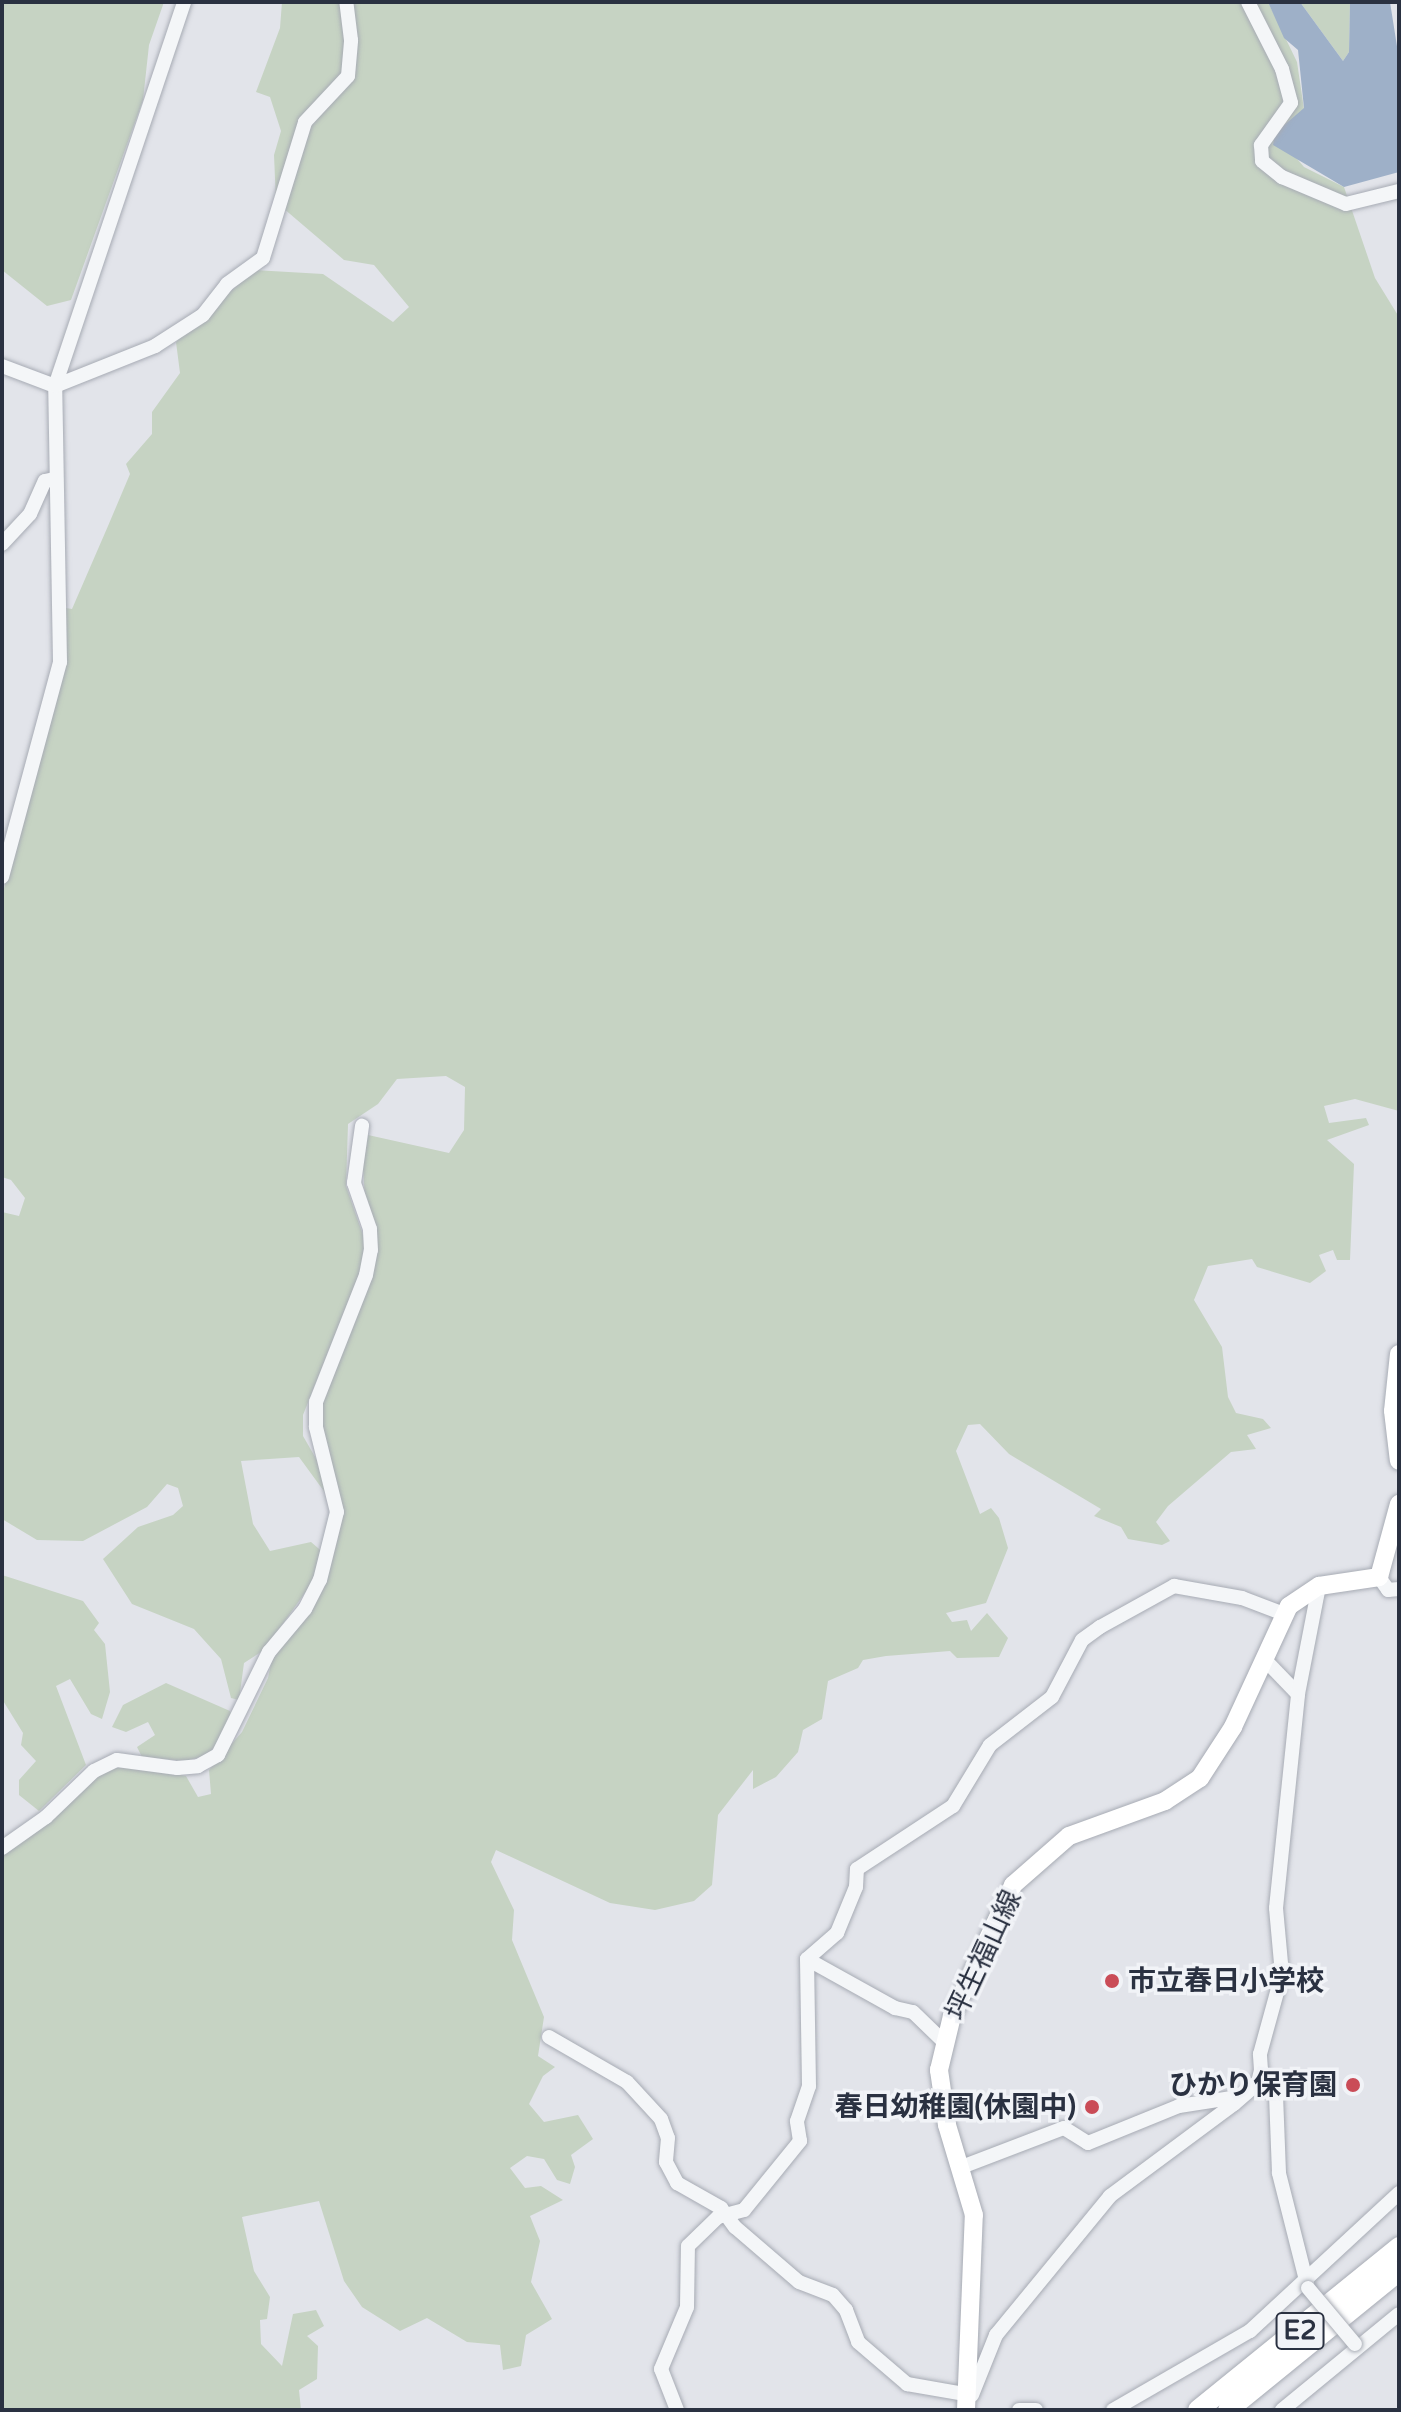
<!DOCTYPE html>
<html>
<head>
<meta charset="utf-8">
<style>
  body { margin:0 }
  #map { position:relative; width:1401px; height:2412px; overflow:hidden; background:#e2e4ea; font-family:"Varela Round","Noto Sans JP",sans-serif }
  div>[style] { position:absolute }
  .green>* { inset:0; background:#c6d3c3 }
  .water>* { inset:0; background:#9eb0c8 }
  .roads { filter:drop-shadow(0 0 2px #a7abb4) drop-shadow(0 0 2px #a7abb4) }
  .minor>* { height:14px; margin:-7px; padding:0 7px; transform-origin:7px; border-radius:7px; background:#f4f6f8 }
  .major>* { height:18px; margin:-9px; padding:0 9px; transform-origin:9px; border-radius:9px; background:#fff }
  .highway>* { height:20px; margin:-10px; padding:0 10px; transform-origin:10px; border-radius:10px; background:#fff }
  .bridges { filter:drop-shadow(0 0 2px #a7abb4) drop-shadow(0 0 2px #a7abb4) }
  .minor-bridge>* { height:14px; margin:-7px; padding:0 7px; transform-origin:7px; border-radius:7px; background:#f4f6f8 }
  .dots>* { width:22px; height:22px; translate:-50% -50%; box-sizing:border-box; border:4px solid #f1f3f7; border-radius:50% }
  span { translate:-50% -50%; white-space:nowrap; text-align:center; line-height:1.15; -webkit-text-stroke:7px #f1f3f7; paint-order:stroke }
  .shield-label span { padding:2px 6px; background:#f1f3f7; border:2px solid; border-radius:6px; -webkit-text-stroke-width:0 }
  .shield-label { font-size:26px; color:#2a3141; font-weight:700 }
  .street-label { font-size:28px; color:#2a3141 }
  .poi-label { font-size:28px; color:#2a3141; font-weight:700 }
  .left { translate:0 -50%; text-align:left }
  .right { translate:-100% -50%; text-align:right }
  .frame { position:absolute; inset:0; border:4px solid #2a3141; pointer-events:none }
</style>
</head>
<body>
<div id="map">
  <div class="green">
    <div style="clip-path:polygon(2px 2px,164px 2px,149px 45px,143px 100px,71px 300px,47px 306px,2px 270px)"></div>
    <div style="clip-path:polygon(282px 2px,1268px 2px,1297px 62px,1304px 109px,1275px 133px,1304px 167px,1344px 187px,1375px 278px,1399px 317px,1399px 1111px,1355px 1099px,1324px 1106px,1329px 1123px,1366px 1118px,1369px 1125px,1327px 1140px,1354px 1164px,1350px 1260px,1337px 1260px,1333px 1250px,1319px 1255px,1326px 1271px,1310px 1283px,1257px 1267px,1252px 1259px,1208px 1266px,1194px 1300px,1222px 1347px,1228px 1397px,1236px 1413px,1263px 1419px,1271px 1428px,1247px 1435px,1256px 1449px,1231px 1452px,1168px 1506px,1156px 1522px,1170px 1541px,1162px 1545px,1128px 1539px,1121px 1527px,1094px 1516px,1101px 1509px,1009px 1454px,980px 1424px,968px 1425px,956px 1451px,980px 1514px,991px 1508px,999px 1518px,1008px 1548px,986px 1603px,946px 1613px,952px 1622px,967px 1620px,971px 1631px,987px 1613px,1008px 1638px,999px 1657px,957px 1658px,950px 1651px,886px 1656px,863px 1660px,858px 1668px,828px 1681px,822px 1719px,803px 1730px,798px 1752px,776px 1777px,753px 1789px,753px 1770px,718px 1815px,712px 1885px,694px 1901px,655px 1910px,610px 1903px,496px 1850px,491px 1862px,514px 1910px,512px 1940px,544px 2017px,538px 2056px,555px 2067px,543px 2076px,529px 2104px,544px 2122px,578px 2115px,593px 2139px,571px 2155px,575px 2167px,570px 2184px,557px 2180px,544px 2159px,527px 2156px,510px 2168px,525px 2188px,541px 2186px,563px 2200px,530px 2216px,540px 2241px,531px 2282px,552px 2319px,526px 2335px,521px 2366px,503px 2370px,500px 2345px,467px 2342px,427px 2318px,400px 2331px,362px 2307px,344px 2281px,319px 2201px,242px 2217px,254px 2271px,270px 2297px,267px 2319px,260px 2320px,261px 2344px,282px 2366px,293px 2314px,316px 2310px,324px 2326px,307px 2336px,318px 2346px,317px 2379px,299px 2390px,301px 2410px,2px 2410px,2px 1855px,94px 1775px,120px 1764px,186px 1776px,198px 1797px,211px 1794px,209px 1770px,242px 1732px,268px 1678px,273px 1654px,298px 1628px,342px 1512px,320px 1426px,321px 1403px,370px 1277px,363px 1167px,368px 1135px,449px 1153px,464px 1130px,465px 1087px,446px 1076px,397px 1079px,378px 1104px,348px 1124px,346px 1186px,365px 1241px,361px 1269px,303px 1415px,303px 1436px,322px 1469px,326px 1494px,299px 1457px,241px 1461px,253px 1524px,270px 1551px,311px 1542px,325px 1554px,312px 1583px,264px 1650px,244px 1663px,239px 1700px,231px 1698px,221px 1659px,194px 1629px,132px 1604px,103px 1559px,138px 1527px,173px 1515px,183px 1506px,178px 1488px,167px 1484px,147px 1507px,83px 1541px,37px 1540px,2px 1519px,2px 1212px,19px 1216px,25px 1198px,11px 1180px,2px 1177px,2px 896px,61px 668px,66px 608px,72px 609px,108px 526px,130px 474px,126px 464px,152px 434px,152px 412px,180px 373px,176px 342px,254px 270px,323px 274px,393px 322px,409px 307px,374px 265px,344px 260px,276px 202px,274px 155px,281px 131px,270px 97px,256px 92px,280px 28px)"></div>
    <div style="clip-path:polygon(1300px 2px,1350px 2px,1349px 52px,1343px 61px)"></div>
    <div style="clip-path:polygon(2px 1575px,83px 1601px,99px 1623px,94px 1630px,105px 1644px,110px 1692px,102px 1719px,91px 1714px,70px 1679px,56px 1686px,86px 1765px,39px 1811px,19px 1795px,19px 1780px,36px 1761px,21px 1745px,23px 1733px,2px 1699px)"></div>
    <div style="clip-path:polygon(166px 1683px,230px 1711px,233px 1721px,208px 1755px,185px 1761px,142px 1757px,137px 1747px,155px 1735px,148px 1722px,126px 1732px,112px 1727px,123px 1705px)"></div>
  </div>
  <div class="water">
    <div style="clip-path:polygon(1268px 2px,1300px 2px,1343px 61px,1349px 52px,1350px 2px,1390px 2px,1399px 59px,1399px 172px,1344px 187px,1273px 145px,1275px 133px,1304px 108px,1298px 50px,1284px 38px)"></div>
  </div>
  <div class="roads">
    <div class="minor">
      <div style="left:1248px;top:2px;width:75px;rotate:63.1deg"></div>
      <div style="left:1282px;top:69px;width:35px;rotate:75deg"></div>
      <div style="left:1291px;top:103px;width:52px;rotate:125.5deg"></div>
      <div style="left:1261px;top:145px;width:16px;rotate:86deg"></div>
      <div style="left:1262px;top:161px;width:26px;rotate:39deg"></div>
      <div style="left:1282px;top:177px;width:69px;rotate:22.9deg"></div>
      <div style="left:1346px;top:204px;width:55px;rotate:-13.8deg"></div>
      <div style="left:2px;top:366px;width:57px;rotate:20.7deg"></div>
      <div style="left:55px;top:386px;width:108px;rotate:-21.8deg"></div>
      <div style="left:155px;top:346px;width:57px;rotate:-32.9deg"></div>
      <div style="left:203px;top:315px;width:39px;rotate:-52deg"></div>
      <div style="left:227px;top:284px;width:44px;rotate:-35.8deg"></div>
      <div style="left:263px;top:258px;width:142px;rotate:-72.8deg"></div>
      <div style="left:305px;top:122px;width:63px;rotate:-46.9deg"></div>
      <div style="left:348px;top:76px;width:36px;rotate:-85deg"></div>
      <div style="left:351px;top:40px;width:38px;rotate:-97deg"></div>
      <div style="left:2px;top:544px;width:41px;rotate:-47deg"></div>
      <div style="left:30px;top:514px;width:36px;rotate:-66deg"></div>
      <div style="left:45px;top:481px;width:9px;rotate:-13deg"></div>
      <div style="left:2px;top:877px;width:223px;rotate:-74.9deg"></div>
      <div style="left:60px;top:662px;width:276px;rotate:-91deg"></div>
      <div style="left:55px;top:386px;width:405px;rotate:-71.4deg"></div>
      <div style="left:1379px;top:1577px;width:16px;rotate:55deg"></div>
      <div style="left:1388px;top:1590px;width:11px;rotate:-5deg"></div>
      <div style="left:1265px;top:1660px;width:47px;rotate:45.9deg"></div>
      <div style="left:2px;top:1848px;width:54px;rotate:-35.2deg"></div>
      <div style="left:46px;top:1817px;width:66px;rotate:-43.8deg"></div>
      <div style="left:94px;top:1771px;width:25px;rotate:-26deg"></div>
      <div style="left:117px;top:1760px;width:61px;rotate:7.6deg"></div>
      <div style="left:177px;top:1768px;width:21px;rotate:-5deg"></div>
      <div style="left:198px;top:1766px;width:23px;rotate:-29deg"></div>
      <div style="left:218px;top:1755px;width:115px;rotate:-63.7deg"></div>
      <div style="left:269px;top:1652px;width:56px;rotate:-50.1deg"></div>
      <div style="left:305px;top:1609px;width:33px;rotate:-63deg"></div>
      <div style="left:320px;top:1580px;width:70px;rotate:-76deg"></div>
      <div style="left:337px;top:1512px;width:88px;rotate:-103.9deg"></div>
      <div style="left:316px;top:1427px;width:25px;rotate:-90deg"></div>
      <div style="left:316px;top:1402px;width:136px;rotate:-68.5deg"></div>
      <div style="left:366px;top:1275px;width:25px;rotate:-79deg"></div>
      <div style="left:371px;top:1250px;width:21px;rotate:-93deg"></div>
      <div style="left:370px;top:1229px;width:49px;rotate:-109.2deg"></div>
      <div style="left:354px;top:1183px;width:58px;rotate:-82deg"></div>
      <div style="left:807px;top:1959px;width:101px;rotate:29.1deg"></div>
      <div style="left:895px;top:2008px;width:18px;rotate:13deg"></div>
      <div style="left:913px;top:2012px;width:45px;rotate:44.1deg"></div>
      <div style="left:549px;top:2037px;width:90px;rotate:30deg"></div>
      <div style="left:627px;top:2082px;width:50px;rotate:47.4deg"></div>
      <div style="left:661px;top:2119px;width:20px;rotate:70deg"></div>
      <div style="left:668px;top:2138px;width:24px;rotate:95deg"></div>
      <div style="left:666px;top:2162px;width:24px;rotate:62deg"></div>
      <div style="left:677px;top:2183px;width:51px;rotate:29.6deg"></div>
      <div style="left:721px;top:2208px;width:24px;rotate:54deg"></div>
      <div style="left:735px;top:2227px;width:84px;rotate:40.7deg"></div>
      <div style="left:799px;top:2282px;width:36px;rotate:21deg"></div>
      <div style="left:833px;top:2295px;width:20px;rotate:49deg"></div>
      <div style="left:846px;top:2310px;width:34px;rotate:69deg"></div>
      <div style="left:858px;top:2342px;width:65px;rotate:40.6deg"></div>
      <div style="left:907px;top:2384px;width:59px;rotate:9.8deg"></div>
      <div style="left:959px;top:2168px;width:112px;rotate:-20.9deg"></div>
      <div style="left:1064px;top:2128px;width:28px;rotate:32deg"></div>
      <div style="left:1088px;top:2143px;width:98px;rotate:-22.1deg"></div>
      <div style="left:1179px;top:2106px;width:60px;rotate:-8.7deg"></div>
      <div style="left:1308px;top:2288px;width:119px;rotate:-104.2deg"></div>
      <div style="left:1279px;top:2173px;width:77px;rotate:-92.2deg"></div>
      <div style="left:1276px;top:2096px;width:30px;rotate:-120deg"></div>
      <div style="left:1261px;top:2070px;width:16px;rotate:-94deg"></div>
      <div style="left:1260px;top:2054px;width:83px;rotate:-74.6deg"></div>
      <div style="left:1282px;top:1974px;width:66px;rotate:-95.2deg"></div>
      <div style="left:1276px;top:1908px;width:215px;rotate:-84.1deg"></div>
      <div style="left:1298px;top:1694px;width:110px;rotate:-79deg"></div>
      <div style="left:972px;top:2395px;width:65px;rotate:-68.2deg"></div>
      <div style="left:996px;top:2335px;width:180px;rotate:-50.6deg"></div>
      <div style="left:1110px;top:2196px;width:154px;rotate:-36.6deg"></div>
      <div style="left:1234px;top:2104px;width:32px;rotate:-41deg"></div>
      <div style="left:1258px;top:2083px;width:13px;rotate:-77deg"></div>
      <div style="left:677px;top:2410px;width:44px;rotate:-111.3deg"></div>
      <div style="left:661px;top:2369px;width:67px;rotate:-67.2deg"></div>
      <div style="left:687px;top:2307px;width:61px;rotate:-89.1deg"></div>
      <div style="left:688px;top:2246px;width:42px;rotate:-44deg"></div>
      <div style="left:718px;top:2217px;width:27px;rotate:-15deg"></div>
      <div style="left:744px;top:2210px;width:89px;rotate:-50.9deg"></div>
      <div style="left:800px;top:2141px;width:20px;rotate:-99deg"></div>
      <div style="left:797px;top:2121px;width:37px;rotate:-71deg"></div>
      <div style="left:809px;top:2086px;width:127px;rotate:-90.9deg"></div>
      <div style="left:807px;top:1959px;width:40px;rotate:-41deg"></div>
      <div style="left:837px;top:1933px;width:50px;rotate:-67.6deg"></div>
      <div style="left:856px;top:1887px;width:18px;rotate:-87deg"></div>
      <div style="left:857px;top:1869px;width:115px;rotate:-33.3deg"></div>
      <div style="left:953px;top:1806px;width:71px;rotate:-58.8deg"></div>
      <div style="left:990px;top:1745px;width:78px;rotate:-37.7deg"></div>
      <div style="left:1052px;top:1697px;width:64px;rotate:-62.2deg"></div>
      <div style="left:1082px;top:1640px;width:22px;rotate:-36deg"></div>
      <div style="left:1100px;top:1627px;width:85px;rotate:-29deg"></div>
      <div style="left:1174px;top:1586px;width:69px;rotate:10deg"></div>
      <div style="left:1242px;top:1598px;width:45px;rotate:20.9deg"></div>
      <div style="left:1019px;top:2410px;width:17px"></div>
      <div style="left:1113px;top:2410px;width:158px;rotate:-30deg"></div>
      <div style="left:1250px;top:2331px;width:203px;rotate:-42.8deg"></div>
      <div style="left:1282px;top:2410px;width:151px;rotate:-39.4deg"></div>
    </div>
    <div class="major">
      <div style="left:1399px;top:1354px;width:57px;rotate:96deg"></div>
      <div style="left:1393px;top:1411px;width:50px;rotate:83.2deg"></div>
      <div style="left:966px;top:2410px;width:195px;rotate:-87.7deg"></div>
      <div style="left:974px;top:2215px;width:94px;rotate:-106.7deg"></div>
      <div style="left:947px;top:2125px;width:56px;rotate:-98.3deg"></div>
      <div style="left:939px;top:2070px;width:56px;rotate:-76.5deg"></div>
      <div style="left:952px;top:2016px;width:145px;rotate:-65deg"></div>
      <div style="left:1013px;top:1885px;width:74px;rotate:-41.2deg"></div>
      <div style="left:1069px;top:1836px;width:102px;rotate:-20deg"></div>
      <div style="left:1165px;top:1801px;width:42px;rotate:-33.3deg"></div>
      <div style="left:1200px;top:1778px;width:61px;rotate:-57.1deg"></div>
      <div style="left:1233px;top:1727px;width:133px;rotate:-65.2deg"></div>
      <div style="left:1289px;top:1606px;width:36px;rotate:-34deg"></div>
      <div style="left:1319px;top:1586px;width:61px;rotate:-8.5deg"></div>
      <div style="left:1379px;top:1577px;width:76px;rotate:-74.7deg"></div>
    </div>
    <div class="highway">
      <div style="left:1198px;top:2410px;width:259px;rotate:-39deg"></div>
      <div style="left:1228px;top:2410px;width:220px;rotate:-39.1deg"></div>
    </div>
  </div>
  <div class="bridges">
    <div class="minor-bridge">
      <div style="left:1308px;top:2288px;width:73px;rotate:50deg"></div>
    </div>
  </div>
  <div class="dots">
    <div style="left:1112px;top:1981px;background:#ca4c57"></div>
    <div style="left:1353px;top:2085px;background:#ca4c57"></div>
    <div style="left:1092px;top:2107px;background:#ca4c57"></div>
  </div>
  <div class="shield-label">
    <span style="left:1300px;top:2331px">E2</span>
  </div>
  <div class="street-label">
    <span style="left:984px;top:1955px;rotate:-65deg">坪生福山線</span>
  </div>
  <div class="poi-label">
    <span class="left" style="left:1128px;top:1981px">市立春日小学校</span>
    <span class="right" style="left:1337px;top:2085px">ひかり保育園</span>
    <span class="right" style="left:1076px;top:2107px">春日幼稚園(休園中)</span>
  </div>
  <div class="frame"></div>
</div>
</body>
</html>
